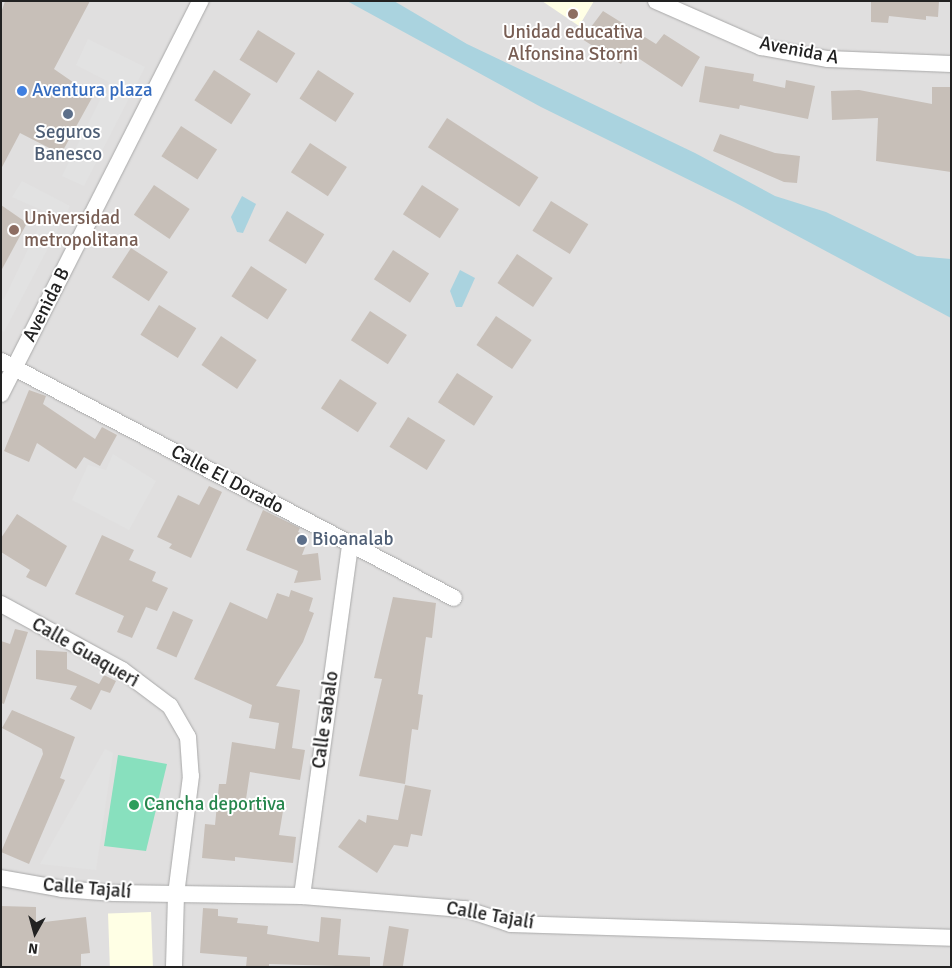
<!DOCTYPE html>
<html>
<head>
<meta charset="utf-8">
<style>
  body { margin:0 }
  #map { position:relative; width:952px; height:968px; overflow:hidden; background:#f2efe9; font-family:Signika,sans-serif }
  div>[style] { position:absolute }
  .residential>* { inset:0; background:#e0dfdf; transform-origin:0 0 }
  .education>* { inset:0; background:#ffffe5; transform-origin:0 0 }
  .pitch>* { inset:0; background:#88e0be }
  .parking>* { inset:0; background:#e2e2e2 }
  .water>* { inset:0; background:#aad3df }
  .building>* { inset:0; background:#c7bfb8; transform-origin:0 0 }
  .roads { filter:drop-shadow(0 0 1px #a9a9a9) drop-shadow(0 0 1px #a9a9a9) }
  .minor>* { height:16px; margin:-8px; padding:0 8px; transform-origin:8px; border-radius:8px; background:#fff }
  .dots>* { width:14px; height:14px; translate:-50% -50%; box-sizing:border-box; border:2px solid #fff; border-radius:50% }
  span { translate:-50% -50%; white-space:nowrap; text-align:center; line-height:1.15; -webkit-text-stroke:4px #fff; paint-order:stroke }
  .education-label { font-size:19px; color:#785e54 }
  .left { translate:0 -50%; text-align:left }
  .street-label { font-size:19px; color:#222 }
  .shop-label { font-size:19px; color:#366cbe }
  .service-label { font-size:19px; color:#4e5e75 }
  .leisure-label { font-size:19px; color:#27864d }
  .frame { position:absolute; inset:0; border:2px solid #222; pointer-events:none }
  .north { position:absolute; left:10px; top:908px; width:50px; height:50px; -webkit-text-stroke:4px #fff; paint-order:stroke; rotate:187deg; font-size:14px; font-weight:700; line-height:20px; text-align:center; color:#222 }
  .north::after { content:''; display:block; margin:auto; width:18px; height:22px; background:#222; clip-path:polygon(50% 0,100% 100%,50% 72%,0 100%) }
</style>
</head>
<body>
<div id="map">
  <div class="residential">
    <div style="left:1px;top:1px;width:950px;height:966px"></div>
  </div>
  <div class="education">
    <div style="clip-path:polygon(542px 1px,594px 1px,579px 26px)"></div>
    <div style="left:151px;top:912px;width:55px;height:43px;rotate:88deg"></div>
  </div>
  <div class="pitch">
    <div style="clip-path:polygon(118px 755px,167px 764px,146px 851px,104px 846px)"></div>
  </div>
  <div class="parking">
    <div style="clip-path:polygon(88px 39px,145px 67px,84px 186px,62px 176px,109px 82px,76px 65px)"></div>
    <div style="clip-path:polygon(22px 181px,70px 206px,4px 332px,1px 330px,1px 298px,4px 299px,46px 212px,12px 197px)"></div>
    <div style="clip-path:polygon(113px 454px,156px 481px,129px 530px,72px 500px,88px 465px,106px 470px)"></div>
    <div style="clip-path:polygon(105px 749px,113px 753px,96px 870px,40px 864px)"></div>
  </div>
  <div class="water">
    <div style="clip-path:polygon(347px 1px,394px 1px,467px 44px,695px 153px,775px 196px,826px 212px,917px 256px,951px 259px,951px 318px,736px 203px,541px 107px)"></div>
    <div style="clip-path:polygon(242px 196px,256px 204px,243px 233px,237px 232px,231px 217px)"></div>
    <div style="clip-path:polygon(460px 270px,475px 278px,462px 307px,456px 307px,450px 291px)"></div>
  </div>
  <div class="building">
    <div style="clip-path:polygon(5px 1px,90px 1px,54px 69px,93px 96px,61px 154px,20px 133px,1px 169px,1px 13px)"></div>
    <div style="clip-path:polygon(871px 1px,939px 1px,938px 17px,926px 16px,926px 20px,889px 16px,888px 23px,871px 22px)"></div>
    <div style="clip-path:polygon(603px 11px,656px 44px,664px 34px,700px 57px,682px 87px,629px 52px,621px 64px,582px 39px)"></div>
    <div style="left:258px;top:30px;width:44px;height:35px;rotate:32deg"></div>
    <div style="clip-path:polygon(705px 66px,754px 74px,753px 81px,785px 88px,786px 80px,815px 86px,808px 119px,740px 105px,739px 109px,699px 102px)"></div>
    <div style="left:214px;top:70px;width:44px;height:36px;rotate:33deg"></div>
    <div style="left:318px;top:70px;width:43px;height:34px;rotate:33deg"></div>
    <div style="clip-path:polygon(932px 87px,951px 87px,951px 172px,876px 161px,878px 118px,832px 120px,831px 91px,859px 90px,932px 104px)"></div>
    <div style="left:447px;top:118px;width:109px;height:35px;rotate:33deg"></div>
    <div style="left:181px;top:126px;width:43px;height:36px;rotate:33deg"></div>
    <div style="clip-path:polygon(720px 134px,775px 153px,800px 156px,797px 183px,784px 182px,713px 151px)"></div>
    <div style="left:310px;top:143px;width:44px;height:35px;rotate:33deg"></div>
    <div style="left:154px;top:185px;width:43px;height:36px;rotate:34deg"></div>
    <div style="left:422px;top:185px;width:44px;height:35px;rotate:33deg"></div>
    <div style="left:551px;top:201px;width:44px;height:35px;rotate:32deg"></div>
    <div style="clip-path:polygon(1px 205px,27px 223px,1px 271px)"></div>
    <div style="left:287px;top:211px;width:44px;height:35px;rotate:32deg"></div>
    <div style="left:131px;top:248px;width:44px;height:35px;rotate:33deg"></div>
    <div style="left:393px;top:250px;width:43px;height:35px;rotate:33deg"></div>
    <div style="left:517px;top:254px;width:43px;height:35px;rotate:34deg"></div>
    <div style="left:251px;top:266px;width:43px;height:36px;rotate:33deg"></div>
    <div style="left:159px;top:305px;width:44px;height:35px;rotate:32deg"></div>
    <div style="left:370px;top:311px;width:44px;height:35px;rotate:33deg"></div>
    <div style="left:496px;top:316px;width:43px;height:35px;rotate:34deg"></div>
    <div style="left:221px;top:336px;width:43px;height:35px;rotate:34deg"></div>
    <div style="left:457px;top:373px;width:43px;height:35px;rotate:33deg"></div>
    <div style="left:340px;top:379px;width:44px;height:35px;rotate:33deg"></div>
    <div style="clip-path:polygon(29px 390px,46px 396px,43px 404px,95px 439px,102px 427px,117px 435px,100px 466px,84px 457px,76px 469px,37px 443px,29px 462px,4px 451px)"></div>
    <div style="left:408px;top:417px;width:44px;height:35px;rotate:32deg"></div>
    <div style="clip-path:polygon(209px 486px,222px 492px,191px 558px,169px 548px,172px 544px,157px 537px,178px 495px,199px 505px)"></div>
    <div style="clip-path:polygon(263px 510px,300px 528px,298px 532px,309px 537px,302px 555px,318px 553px,321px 580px,294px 583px,298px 571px,246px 550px)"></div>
    <div style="clip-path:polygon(17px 514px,67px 546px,46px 587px,26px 577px,30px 570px,1px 552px,1px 538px)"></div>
    <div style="clip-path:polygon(102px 535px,134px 550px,129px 560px,156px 572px,152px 581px,168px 588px,157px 611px,146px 607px,132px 638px,117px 632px,124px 616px,75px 594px)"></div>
    <div style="clip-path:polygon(291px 590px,313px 598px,309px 611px,314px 613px,303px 642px,276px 686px,300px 690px,292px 748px,305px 750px,300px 780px,250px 772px,246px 799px,284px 805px,279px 835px,296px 837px,293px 863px,235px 857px,235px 861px,202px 858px,205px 824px,215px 825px,219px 784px,226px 784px,232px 742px,275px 749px,279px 723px,249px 718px,252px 705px,194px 679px,230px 602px,267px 619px,277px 593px,289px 597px)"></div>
    <div style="clip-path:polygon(393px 597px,436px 603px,432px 638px,426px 637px,418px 694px,423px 695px,418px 730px,412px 729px,405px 784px,359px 776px,382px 679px,374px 678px)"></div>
    <div style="left:173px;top:611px;width:22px;height:41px;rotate:24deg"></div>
    <div style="clip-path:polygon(15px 629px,28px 632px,4px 704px,1px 703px,1px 641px,10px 644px)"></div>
    <div style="clip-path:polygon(36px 650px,67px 652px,67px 669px,99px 684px,104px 675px,116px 681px,110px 693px,101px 690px,91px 710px,70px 699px,77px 686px,36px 679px)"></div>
    <div style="clip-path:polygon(12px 710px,75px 737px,60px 778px,65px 780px,29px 864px,1px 852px,43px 754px,42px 749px,2px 728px)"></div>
    <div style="clip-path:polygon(405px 785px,431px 790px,422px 836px,411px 834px,408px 847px,394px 845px,377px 873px,338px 847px,359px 819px,366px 823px,367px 815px,398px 820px)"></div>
    <div style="clip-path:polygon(1px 906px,36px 907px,36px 923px,86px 917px,90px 953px,81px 954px,81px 967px,1px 967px)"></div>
    <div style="clip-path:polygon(203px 908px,218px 909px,218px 916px,238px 918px,237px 923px,268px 926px,267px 934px,319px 942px,321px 917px,341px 919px,338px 955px,370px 957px,370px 967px,269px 964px,269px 967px,246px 967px,247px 957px,200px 953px)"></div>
    <div style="left:389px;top:926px;width:20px;height:42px;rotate:9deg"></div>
  </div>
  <div class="roads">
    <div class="minor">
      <div style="left:656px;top:1px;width:115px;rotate:23.7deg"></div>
      <div style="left:761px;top:47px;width:68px;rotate:10.2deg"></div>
      <div style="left:828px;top:59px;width:123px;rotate:2.3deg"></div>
      <div style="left:1px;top:361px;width:511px;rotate:27.62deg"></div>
      <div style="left:1px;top:394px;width:441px;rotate:-63.1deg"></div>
      <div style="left:1px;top:604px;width:138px;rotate:28.6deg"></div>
      <div style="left:122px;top:670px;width:60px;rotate:36.9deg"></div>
      <div style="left:170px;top:706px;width:36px;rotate:60deg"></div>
      <div style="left:188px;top:737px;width:39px;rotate:86deg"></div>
      <div style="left:191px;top:776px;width:120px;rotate:97.2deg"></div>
      <div style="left:176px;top:895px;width:72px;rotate:91.6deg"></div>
      <div style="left:1px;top:878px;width:62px;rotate:10.2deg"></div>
      <div style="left:62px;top:889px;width:52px;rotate:4.4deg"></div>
      <div style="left:114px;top:893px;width:188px;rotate:0.9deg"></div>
      <div style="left:302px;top:896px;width:164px;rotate:4.6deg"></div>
      <div style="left:465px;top:909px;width:48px;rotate:18.1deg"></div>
      <div style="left:511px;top:924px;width:440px;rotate:1.8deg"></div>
      <div style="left:302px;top:896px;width:354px;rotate:-82.2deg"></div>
    </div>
  </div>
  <div class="dots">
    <div style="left:573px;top:14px;background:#8d6e63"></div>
    <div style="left:22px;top:91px;background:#3f7fe0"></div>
    <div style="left:68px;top:114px;background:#5c6f8a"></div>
    <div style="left:14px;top:230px;background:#8d6e63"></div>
    <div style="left:302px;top:540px;background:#5c6f8a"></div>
    <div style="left:134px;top:805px;background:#2e9e5b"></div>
  </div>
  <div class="education-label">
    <span style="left:573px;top:44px">Unidad educativa<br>Alfonsina Storni</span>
    <span class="left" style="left:24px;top:230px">Universidad<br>metropolitana</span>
  </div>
  <div class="street-label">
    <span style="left:799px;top:51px;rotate:11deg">Avenida A</span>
    <span style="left:47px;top:305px;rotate:-63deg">Avenida B</span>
    <span style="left:227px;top:480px;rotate:28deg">Calle El Dorado</span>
    <span style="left:85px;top:653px;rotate:30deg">Calle Guaqueri</span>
    <span style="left:326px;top:720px;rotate:-82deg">Calle sabalo</span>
    <span style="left:87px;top:889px;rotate:5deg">Calle Tajalí</span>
    <span style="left:490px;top:916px;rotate:10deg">Calle Tajalí</span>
  </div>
  <div class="shop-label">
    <span class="left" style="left:32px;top:91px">Aventura plaza</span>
  </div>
  <div class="service-label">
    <span style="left:68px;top:144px">Seguros<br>Banesco</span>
    <span class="left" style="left:312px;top:540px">Bioanalab</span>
  </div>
  <div class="leisure-label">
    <span class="left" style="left:144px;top:805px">Cancha deportiva</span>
  </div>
  <div class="frame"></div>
  <div class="north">N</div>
</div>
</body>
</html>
